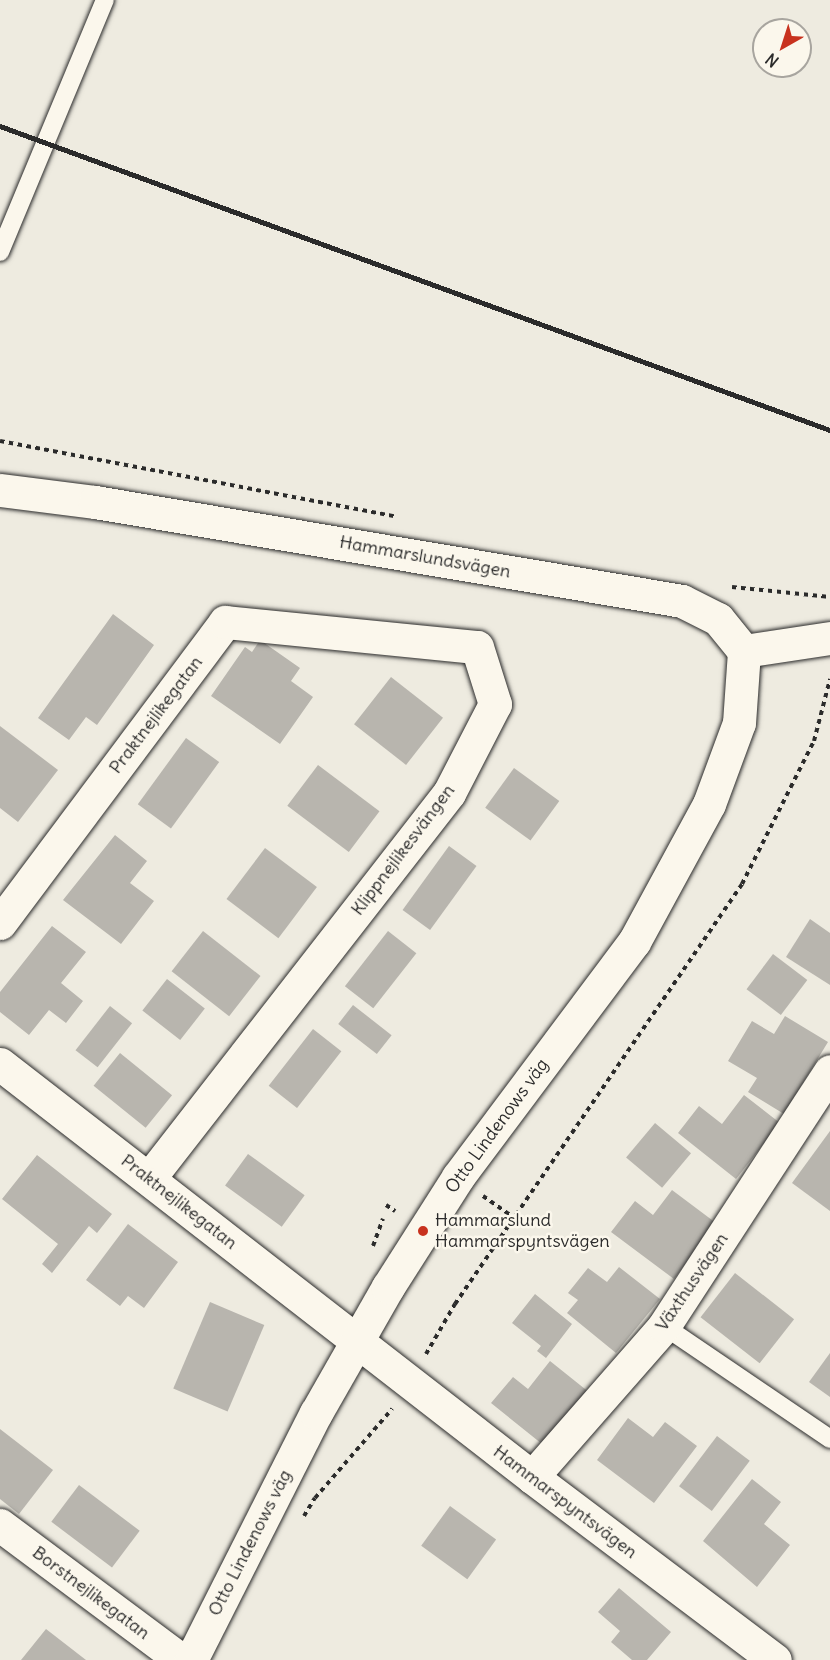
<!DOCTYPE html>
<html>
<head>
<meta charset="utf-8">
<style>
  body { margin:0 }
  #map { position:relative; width:830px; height:1660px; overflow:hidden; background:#eeebe0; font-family:Delius,sans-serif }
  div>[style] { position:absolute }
  .building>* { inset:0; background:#b8b5ae; transform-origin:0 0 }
  .path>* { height:4px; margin-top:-2px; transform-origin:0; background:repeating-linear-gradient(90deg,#2b2b2b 0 4.5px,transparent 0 9px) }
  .roads { filter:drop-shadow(0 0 2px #2b2b2b) drop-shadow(0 0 2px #2b2b2b) }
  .lane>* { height:18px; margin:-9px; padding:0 9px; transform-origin:9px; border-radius:9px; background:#fbf7ec }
  .street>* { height:33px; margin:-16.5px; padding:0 16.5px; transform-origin:16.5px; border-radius:16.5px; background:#fbf7ec }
  .secondary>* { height:33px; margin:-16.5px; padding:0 16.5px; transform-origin:16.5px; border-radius:16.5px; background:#fbf7ec }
  .rail>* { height:4.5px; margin:-2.25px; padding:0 2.25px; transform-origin:2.25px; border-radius:2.25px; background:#2b2b2b }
  .dots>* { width:16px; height:16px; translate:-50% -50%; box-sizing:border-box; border:3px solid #fbf7ec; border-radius:50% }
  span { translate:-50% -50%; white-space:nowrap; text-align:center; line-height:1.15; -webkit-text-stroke:5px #fbf7ec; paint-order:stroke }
  .street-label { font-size:18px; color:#2b2b2b }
  .poi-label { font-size:18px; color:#2b2b2b }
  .left { translate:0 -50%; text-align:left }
  .north { position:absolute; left:752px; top:18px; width:60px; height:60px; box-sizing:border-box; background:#fbf7ec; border:2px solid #a8a59f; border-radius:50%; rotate:219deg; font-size:16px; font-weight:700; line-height:24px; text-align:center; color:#2b2b2b }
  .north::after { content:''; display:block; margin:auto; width:21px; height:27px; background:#c8321e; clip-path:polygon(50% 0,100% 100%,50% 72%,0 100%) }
</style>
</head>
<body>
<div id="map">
  <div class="building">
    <div style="clip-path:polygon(113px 614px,154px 645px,97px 725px,86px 717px,69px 740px,38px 718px)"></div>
    <div style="clip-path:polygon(260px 640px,300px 668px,291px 681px,313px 697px,280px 744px,211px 696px,245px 647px,252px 652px)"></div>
    <div style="left:391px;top:677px;width:66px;height:60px;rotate:38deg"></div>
    <div style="clip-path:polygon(0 726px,58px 770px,18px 822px,0 808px)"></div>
    <div style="left:186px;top:738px;width:41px;height:82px;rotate:36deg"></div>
    <div style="left:318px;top:765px;width:77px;height:51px;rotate:37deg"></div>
    <div style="left:514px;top:768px;width:56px;height:49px;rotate:36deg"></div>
    <div style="clip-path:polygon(115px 835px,147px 861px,130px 883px,154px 901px,121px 944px,63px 900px)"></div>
    <div style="left:449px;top:846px;width:34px;height:79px;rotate:36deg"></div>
    <div style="left:265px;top:848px;width:65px;height:64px;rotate:37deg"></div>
    <div style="clip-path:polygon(810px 919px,830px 933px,830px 985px,786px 957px)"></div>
    <div style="clip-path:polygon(52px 926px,86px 952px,61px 983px,83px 1001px,66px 1023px,49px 1010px,29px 1035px,0 1012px,0 992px)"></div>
    <div style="left:203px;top:931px;width:73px;height:51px;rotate:38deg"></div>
    <div style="left:388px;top:931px;width:36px;height:70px;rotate:38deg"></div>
    <div style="left:773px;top:954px;width:43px;height:44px;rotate:37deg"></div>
    <div style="left:167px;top:979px;width:48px;height:40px;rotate:38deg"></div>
    <div style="left:353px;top:1005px;width:49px;height:24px;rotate:38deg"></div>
    <div style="left:110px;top:1006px;width:28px;height:56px;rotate:38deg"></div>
    <div style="clip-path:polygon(785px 1016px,828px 1042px,784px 1114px,748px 1092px,757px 1078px,728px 1061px,752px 1021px,774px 1034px)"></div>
    <div style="left:313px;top:1029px;width:36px;height:72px;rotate:38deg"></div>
    <div style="left:120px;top:1053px;width:67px;height:42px;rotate:39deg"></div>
    <div style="clip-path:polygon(744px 1095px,780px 1123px,736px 1179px,678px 1133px,699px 1106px,722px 1124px)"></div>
    <div style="left:655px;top:1123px;width:47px;height:45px;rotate:40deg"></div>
    <div style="clip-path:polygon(830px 1131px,830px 1211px,792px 1183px)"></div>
    <div style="left:248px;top:1154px;width:70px;height:39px;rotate:36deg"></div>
    <div style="clip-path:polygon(37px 1155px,112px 1214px,97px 1233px,89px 1226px,52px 1273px,42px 1264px,58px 1244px,2px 1199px)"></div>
    <div style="clip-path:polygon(672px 1190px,716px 1223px,674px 1279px,611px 1232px,635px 1201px,653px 1215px)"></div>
    <div style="clip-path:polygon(128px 1224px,178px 1262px,144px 1308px,128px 1296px,120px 1306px,86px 1280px)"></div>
    <div style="clip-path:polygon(619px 1267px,660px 1299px,616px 1353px,567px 1313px,578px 1300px,568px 1293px,588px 1268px,607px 1282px)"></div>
    <div style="left:735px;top:1273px;width:75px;height:56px;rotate:38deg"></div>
    <div style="clip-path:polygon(535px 1294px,572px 1324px,546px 1358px,537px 1351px,541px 1346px,512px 1323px)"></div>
    <div style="left:210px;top:1302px;width:59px;height:94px;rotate:23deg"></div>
    <div style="clip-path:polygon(830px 1353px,830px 1397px,809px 1382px)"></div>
    <div style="clip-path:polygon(550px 1361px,590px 1393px,547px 1448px,491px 1403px,513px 1377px,528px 1389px)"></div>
    <div style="clip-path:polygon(628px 1418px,653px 1437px,665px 1422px,697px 1446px,654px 1503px,597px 1460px)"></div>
    <div style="clip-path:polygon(0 1429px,53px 1470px,19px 1514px,0 1499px)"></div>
    <div style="left:717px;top:1436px;width:41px;height:63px;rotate:37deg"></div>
    <div style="clip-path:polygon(752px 1479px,781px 1502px,764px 1524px,790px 1545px,757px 1587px,703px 1541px)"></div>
    <div style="left:79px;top:1485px;width:76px;height:46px;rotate:37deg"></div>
    <div style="left:450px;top:1506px;width:57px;height:49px;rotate:36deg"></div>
    <div style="clip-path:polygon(619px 1588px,671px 1632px,647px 1660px,632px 1660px,611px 1642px,620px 1631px,598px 1612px)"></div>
    <div style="clip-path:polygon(46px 1629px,86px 1660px,21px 1660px)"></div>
  </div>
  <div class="path">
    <div style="left:0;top:441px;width:401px;rotate:10.8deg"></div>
    <div style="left:732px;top:587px;width:99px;rotate:5.8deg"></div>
    <div style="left:483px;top:1196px;width:39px;rotate:35deg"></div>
    <div style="left:386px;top:1205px;width:11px;rotate:34deg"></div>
    <div style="left:373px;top:1246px;width:29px;rotate:-70deg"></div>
    <div style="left:426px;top:1354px;width:58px;rotate:-59.9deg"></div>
    <div style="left:455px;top:1304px;width:509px;rotate:-55.65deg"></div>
    <div style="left:742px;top:884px;width:160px;rotate:-63.3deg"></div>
    <div style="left:814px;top:741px;width:64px;rotate:-75.5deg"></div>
    <div style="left:304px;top:1516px;width:21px;rotate:-59deg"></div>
    <div style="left:315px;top:1498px;width:118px;rotate:-49.1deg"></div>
  </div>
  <div class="roads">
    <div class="lane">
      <div style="left:0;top:252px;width:273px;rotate:-67.4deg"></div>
      <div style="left:664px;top:1326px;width:201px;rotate:34.2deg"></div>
    </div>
    <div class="street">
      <div style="left:0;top:923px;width:376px;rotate:-53.2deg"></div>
      <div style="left:225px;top:622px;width:253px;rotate:5.7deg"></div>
      <div style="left:477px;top:647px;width:60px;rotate:72.5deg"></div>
      <div style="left:495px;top:704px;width:100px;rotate:117.3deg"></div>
      <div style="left:449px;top:793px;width:488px;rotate:127.9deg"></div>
      <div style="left:0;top:1064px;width:673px;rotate:37.82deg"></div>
      <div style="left:532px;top:1477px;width:304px;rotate:37deg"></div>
      <div style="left:532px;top:1477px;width:201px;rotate:-48.8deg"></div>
      <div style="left:664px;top:1326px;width:304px;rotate:-56.9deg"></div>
      <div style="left:0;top:1525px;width:226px;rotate:36.7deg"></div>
    </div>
    <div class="secondary">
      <div style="left:0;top:490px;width:96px;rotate:7.2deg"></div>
      <div style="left:95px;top:502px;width:595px;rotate:9.57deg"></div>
      <div style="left:682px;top:601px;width:40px;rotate:26.6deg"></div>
      <div style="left:718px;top:619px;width:41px;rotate:50.9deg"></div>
      <div style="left:744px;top:651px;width:87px;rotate:-8.6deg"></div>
      <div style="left:191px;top:1660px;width:277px;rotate:-63.2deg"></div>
      <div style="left:316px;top:1413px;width:145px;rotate:-60.3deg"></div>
      <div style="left:388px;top:1287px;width:130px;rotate:-57.5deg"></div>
      <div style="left:458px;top:1177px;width:294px;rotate:-53.2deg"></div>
      <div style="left:634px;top:942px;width:157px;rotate:-61.5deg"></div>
      <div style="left:709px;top:804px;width:86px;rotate:-69.7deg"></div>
      <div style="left:739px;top:723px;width:72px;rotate:-86deg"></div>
    </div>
  </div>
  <div class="rail">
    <div style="left:0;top:126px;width:884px;rotate:20.12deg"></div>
  </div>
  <div class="dots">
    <div style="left:423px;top:1231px;background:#c8321e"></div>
  </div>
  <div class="street-label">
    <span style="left:425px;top:557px;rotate:10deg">Hammarslundsvägen</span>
    <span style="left:156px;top:715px;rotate:-53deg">Praktnejlikegatan</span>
    <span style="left:403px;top:850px;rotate:-53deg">Klippnejlikesvängen</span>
    <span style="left:497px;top:1126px;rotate:-54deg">Otto Lindenows väg</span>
    <span style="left:179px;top:1202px;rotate:38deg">Praktnejlikegatan</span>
    <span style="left:692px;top:1282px;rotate:-56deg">Växthusvägen</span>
    <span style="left:565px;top:1502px;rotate:37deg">Hammarspyntsvägen</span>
    <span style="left:250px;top:1543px;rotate:-63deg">Otto Lindenows väg</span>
    <span style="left:91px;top:1593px;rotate:37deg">Borstnejlikegatan</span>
  </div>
  <div class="poi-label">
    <span class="left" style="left:435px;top:1231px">Hammarslund<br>Hammarspyntsvägen</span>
  </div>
  <div class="north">N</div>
</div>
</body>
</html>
